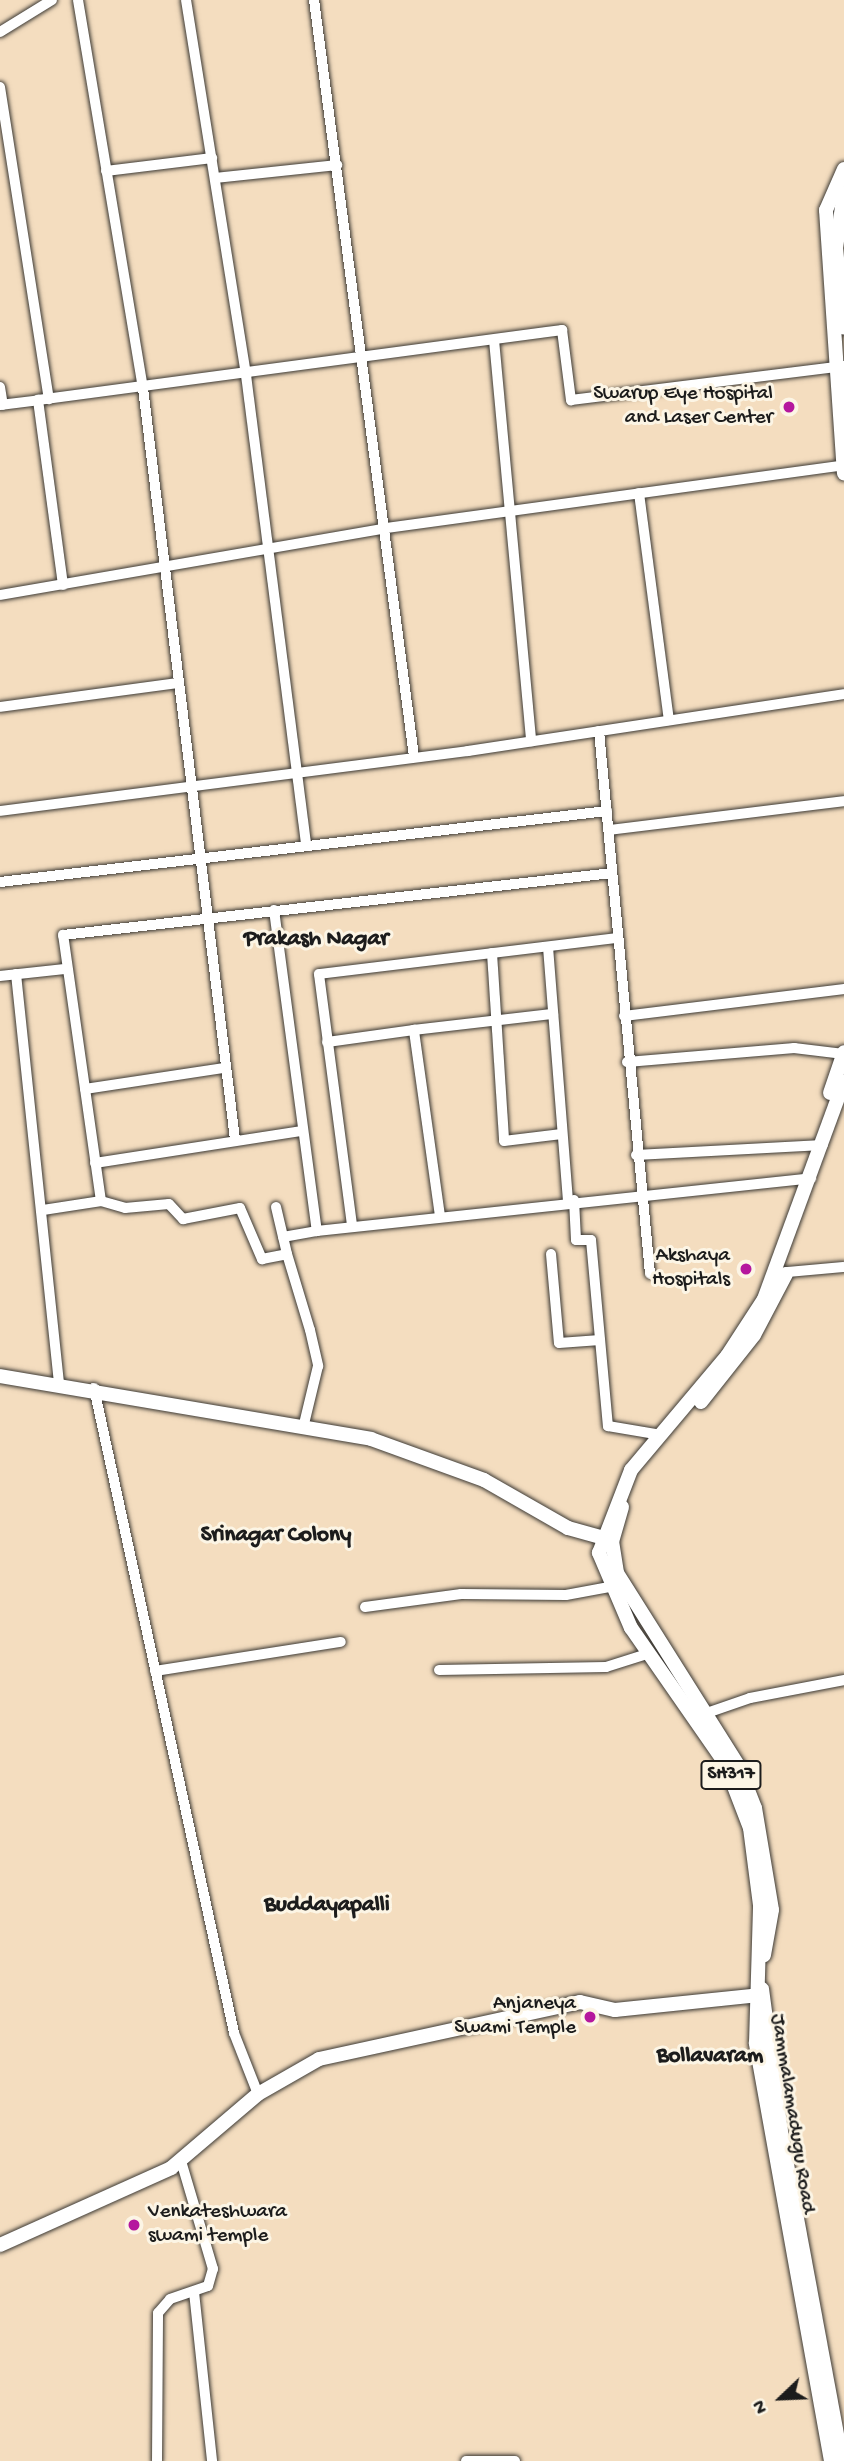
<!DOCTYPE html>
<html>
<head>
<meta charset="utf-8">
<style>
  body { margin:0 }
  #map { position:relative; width:844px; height:2461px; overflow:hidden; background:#f4ddbf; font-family:"Gochi Hand",sans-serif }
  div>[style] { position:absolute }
  .roads { filter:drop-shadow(0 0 2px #3c3934) drop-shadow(0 0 2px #3c3934) }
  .minor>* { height:10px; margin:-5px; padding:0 5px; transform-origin:5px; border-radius:5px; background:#fff }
  .major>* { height:14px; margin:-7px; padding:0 7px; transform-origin:7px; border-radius:7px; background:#fff }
  .dots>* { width:19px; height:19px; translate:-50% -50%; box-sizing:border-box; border:4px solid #fcf5e5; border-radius:50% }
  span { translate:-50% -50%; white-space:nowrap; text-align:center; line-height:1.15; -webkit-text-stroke:6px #fcf5e5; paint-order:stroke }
  .shield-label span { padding:2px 5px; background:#fcf5e5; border:2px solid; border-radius:5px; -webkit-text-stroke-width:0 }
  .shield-label { font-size:19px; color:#1c1c1c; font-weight:700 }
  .poi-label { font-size:21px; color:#1c1c1c }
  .right { translate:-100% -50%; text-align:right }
  .left { translate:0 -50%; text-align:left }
  .street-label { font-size:21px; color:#1c1c1c }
  .neighbourhood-label { font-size:23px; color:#1c1c1c; font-weight:700 }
  .north { position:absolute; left:746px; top:2363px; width:70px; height:70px; -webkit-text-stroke:5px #fcf5e5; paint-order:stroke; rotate:247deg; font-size:19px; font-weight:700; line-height:28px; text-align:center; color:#1c1c1c }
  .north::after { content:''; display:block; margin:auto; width:24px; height:32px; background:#1c1c1c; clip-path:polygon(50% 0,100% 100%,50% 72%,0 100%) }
</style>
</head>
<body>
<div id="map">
  <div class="roads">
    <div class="minor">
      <div style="left:78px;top:0;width:393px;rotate:80.5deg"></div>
      <div style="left:143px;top:388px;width:757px;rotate:83.02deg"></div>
      <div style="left:186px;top:0;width:380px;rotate:80.9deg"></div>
      <div style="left:246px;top:375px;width:474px;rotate:82.7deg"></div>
      <div style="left:314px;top:0;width:764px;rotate:82.47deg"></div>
      <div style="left:0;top:32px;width:61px;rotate:-31.6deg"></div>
      <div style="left:0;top:87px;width:316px;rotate:81.1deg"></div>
      <div style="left:106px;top:171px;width:107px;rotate:-7deg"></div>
      <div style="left:215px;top:178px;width:123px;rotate:-6.1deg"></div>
      <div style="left:494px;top:340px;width:403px;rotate:84.7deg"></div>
      <div style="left:0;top:387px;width:18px;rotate:81deg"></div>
      <div style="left:0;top:405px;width:38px;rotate:-7deg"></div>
      <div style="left:639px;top:493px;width:229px;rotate:82.5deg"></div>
      <div style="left:63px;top:585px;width:187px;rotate:-97.7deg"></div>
      <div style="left:38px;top:400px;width:529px;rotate:-7.61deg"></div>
      <div style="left:562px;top:330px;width:71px;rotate:82.7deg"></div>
      <div style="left:571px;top:400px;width:275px;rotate:-7.1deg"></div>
      <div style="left:0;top:595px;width:392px;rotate:-9.8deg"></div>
      <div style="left:386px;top:528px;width:462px;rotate:-7.8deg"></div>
      <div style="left:0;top:707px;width:180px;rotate:-7.7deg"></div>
      <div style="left:599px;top:731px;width:545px;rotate:84.63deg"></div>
      <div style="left:0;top:811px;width:472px;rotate:-7.3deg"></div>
      <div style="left:468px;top:751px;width:380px;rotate:-8.6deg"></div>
      <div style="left:609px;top:830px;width:237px;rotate:-7deg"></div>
      <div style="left:0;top:882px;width:611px;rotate:-6.67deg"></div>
      <div style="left:274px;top:910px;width:324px;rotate:82.4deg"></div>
      <div style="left:317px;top:1231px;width:497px;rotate:-6.1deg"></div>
      <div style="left:548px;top:947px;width:256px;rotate:85.5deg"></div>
      <div style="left:492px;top:953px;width:188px;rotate:86.3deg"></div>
      <div style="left:504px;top:1141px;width:58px;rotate:-6.9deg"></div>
      <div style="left:16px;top:974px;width:409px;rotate:84deg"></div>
      <div style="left:0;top:976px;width:65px;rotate:-6.1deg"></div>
      <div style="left:624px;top:1016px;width:222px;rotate:-7deg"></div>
      <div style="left:327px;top:1042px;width:88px;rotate:-7.9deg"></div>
      <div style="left:627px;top:1062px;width:168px;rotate:-4.8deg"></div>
      <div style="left:794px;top:1048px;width:50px;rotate:6.8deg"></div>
      <div style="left:85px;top:1089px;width:141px;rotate:-8.6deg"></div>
      <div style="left:636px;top:1155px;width:187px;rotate:-3.1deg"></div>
      <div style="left:95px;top:1163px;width:208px;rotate:-8.8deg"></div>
      <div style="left:574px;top:1200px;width:40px;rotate:87.1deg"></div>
      <div style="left:576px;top:1240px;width:15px"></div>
      <div style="left:591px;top:1240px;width:187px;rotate:84.8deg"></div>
      <div style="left:608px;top:1426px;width:54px;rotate:9.6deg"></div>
      <div style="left:101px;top:1201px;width:269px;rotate:-98.1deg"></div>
      <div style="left:63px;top:935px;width:552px;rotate:-6.44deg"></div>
      <div style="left:276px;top:1207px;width:48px;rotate:76.8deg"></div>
      <div style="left:43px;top:1210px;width:59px;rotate:-8.8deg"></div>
      <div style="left:101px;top:1201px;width:25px;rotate:16deg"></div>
      <div style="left:125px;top:1208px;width:44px;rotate:-5.2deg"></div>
      <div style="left:169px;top:1204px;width:21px;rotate:47deg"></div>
      <div style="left:183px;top:1219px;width:58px;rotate:-10.9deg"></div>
      <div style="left:240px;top:1208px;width:56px;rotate:66.7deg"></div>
      <div style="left:262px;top:1259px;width:25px;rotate:-11deg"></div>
      <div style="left:287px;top:1254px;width:79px;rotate:73.2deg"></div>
      <div style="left:310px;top:1330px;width:37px;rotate:77deg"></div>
      <div style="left:318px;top:1366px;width:60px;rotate:103.6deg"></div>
      <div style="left:440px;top:1216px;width:188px;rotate:-98deg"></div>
      <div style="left:414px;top:1030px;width:140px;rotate:-6.6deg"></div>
      <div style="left:352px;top:1225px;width:253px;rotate:-97.5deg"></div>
      <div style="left:319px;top:974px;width:300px;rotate:-6.9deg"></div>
      <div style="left:283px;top:1237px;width:35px;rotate:-10deg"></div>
      <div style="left:551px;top:1254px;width:89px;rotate:84.9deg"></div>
      <div style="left:559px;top:1343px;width:41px;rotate:-4.2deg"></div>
      <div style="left:787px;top:1272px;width:57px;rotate:-5deg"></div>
      <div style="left:94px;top:1388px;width:660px;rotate:77.75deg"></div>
      <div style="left:234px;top:2033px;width:66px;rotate:68.5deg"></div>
      <div style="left:365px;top:1607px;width:97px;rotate:-7.7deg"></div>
      <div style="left:461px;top:1594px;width:105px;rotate:0.5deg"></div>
      <div style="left:566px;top:1595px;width:44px;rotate:-10.5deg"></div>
      <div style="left:439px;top:1670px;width:167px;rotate:-1deg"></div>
      <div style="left:606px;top:1667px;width:43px;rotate:-17.6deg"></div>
      <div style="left:155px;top:1671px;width:188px;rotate:-8.9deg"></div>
      <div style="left:701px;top:1715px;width:52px;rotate:-19.1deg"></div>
      <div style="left:750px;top:1698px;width:96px;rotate:-10.8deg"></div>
      <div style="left:194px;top:2292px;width:170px;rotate:83.9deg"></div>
      <div style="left:157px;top:2461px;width:148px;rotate:-89.6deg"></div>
      <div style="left:158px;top:2313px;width:18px;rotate:-49deg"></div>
      <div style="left:170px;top:2299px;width:40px;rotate:-18.9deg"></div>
      <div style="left:208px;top:2286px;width:18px;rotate:-74deg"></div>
      <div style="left:213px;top:2269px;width:113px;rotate:-106.5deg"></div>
      <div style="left:466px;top:2461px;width:49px"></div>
    </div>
    <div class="major">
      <div style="left:844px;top:169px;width:45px;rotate:113.7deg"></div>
      <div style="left:826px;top:210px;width:264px;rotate:86.1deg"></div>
      <div style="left:844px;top:193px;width:56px;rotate:98.3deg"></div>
      <div style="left:836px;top:248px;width:80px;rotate:84.3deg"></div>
      <div style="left:830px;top:1093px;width:43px;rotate:-71.1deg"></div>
      <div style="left:0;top:1376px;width:376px;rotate:9.6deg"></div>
      <div style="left:371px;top:1439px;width:120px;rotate:19.9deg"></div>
      <div style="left:484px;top:1480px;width:97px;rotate:29.7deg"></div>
      <div style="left:568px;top:1528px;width:41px;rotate:15.4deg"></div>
      <div style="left:701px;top:1402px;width:85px;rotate:-51.7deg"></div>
      <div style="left:754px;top:1335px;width:69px;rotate:-62.3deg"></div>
      <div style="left:622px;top:1507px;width:35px;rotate:106deg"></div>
      <div style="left:612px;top:1541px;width:32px;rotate:81deg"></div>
      <div style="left:617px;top:1573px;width:229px;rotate:57.8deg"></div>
      <div style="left:739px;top:1767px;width:44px;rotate:68.7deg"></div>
      <div style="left:755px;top:1808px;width:103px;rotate:80.5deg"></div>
      <div style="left:772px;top:1910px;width:46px;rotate:100.1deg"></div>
      <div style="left:762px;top:1989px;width:144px;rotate:82.4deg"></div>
      <div style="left:781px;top:2132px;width:335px;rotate:79.5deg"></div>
      <div style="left:0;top:2245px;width:188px;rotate:-24.2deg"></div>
      <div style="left:171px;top:2168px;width:114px;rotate:-40.4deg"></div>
      <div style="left:258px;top:2094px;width:70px;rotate:-29.8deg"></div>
      <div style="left:319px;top:2059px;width:267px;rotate:-12.3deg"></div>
      <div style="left:580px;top:2002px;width:36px;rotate:13deg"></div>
      <div style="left:615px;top:2010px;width:147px;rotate:-5.9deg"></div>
      <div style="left:831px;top:2461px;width:425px;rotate:-100.2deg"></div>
      <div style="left:756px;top:2043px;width:138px;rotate:-88.3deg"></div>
      <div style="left:760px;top:1905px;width:78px;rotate:-97.4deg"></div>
      <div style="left:750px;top:1828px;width:70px;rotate:-111deg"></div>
      <div style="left:725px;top:1763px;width:165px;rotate:-124.8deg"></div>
      <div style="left:631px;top:1628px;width:82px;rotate:-113.1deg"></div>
      <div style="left:599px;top:1553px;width:89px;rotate:-68.9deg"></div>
      <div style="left:631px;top:1470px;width:149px;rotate:-49.9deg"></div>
      <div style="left:727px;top:1356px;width:68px;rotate:-57deg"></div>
      <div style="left:764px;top:1299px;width:232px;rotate:-69.8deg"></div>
    </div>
  </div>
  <div class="dots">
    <div style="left:789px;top:407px;background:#b5179e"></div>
    <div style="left:746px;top:1269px;background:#b5179e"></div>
    <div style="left:590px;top:2017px;background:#b5179e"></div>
    <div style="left:134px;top:2225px;background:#b5179e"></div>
  </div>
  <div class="shield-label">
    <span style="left:731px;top:1775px">SH317</span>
  </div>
  <div class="poi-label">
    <span class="right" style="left:773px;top:407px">Swarup Eye Hospital<br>and Laser Center</span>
    <span class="right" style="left:730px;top:1269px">Akshaya<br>Hospitals</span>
    <span class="right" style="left:576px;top:2017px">Anjaneya<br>Swami Temple</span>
    <span class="left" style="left:148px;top:2225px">Venkateshwara<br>swami temple</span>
  </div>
  <div class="street-label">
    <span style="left:791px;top:2114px;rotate:81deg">Jammalamadugu Road</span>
  </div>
  <div class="neighbourhood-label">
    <span style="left:316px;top:940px">Prakash Nagar</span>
    <span style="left:276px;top:1536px">Srinagar Colony</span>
    <span style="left:327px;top:1906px">Buddayapalli</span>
    <span style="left:710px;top:2057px">Bollavaram</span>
  </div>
  <div class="north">N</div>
</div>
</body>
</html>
